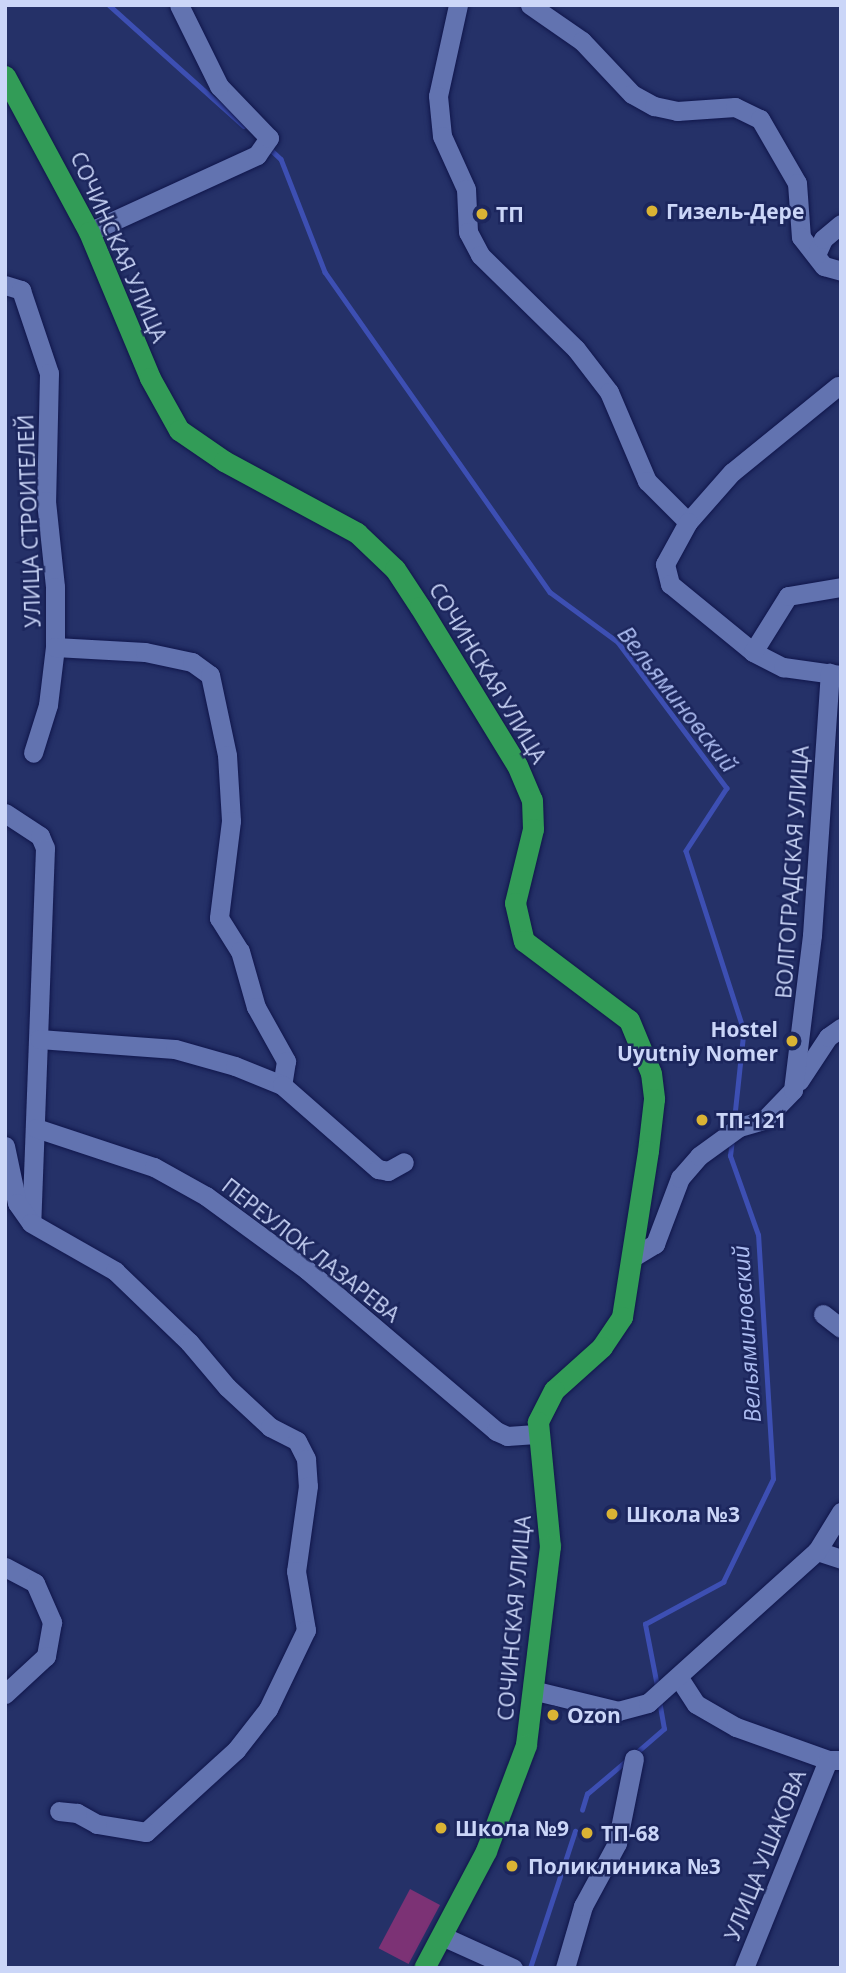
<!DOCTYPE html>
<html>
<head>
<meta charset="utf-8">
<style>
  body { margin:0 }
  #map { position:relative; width:846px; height:1973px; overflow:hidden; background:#253168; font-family:"Open Sans",sans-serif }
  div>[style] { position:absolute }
  .green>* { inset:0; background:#7c3275; transform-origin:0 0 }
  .stream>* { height:4.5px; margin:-2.25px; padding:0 2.25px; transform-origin:2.25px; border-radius:2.25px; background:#3d4fb3 }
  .roads { filter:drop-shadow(0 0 2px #10164b) drop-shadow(0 0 2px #10164b) }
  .minor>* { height:19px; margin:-9.5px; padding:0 9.5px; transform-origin:9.5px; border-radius:9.5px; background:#6273b0 }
  .highway>* { height:21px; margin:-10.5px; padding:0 10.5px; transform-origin:10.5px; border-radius:10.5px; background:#329c57 }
  .dots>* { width:19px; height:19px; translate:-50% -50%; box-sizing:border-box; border:4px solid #1c265d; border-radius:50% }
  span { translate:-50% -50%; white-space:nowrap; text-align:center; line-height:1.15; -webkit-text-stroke:5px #1c265d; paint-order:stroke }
  .poi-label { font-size:21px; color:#cbd6f8; font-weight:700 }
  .left { translate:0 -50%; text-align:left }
  .right { translate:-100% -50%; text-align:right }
  .street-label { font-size:21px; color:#cbd6f8 }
  .water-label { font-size:23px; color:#adbdf1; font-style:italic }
  .frame { position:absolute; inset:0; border:7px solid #cbd6f8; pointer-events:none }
</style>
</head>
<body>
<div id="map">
  <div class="green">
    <div style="left:410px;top:1889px;width:34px;height:67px;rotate:28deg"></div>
  </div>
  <div class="stream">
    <div style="left:109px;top:5px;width:181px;rotate:41.9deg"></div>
    <div style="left:269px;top:148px;width:16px;rotate:43deg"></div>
    <div style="left:281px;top:159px;width:121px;rotate:68.7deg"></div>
    <div style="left:325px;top:272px;width:391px;rotate:54.9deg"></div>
    <div style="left:550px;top:592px;width:84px;rotate:36.3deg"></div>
    <div style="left:618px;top:642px;width:182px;rotate:53.3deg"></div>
    <div style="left:727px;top:788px;width:75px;rotate:123.1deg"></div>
    <div style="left:686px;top:851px;width:189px;rotate:72.1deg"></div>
    <div style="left:744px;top:1031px;width:95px;rotate:96.1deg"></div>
    <div style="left:657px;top:1686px;width:63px;rotate:-101deg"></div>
    <div style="left:645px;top:1624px;width:89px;rotate:-28.3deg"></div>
    <div style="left:723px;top:1582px;width:114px;rotate:-64.1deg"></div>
    <div style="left:773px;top:1479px;width:244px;rotate:-93.5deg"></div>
    <div style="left:758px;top:1235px;width:84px;rotate:-109.5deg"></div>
    <div style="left:730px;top:1156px;width:16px;rotate:-83deg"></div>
    <div style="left:636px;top:1753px;width:37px;rotate:-41deg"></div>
    <div style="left:664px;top:1729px;width:27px;rotate:-100deg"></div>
    <div style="left:582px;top:1810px;width:17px;rotate:-73deg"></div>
    <div style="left:587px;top:1794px;width:51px;rotate:-40.2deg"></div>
    <div style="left:530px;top:1968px;width:144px;rotate:-71.8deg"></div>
  </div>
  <div class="roads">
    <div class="minor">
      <div style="left:458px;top:5px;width:93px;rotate:102.4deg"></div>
      <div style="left:438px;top:96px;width:40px;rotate:84.3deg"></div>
      <div style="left:442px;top:136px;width:58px;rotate:65.6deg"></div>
      <div style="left:466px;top:189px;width:43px;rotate:87.3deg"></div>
      <div style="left:468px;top:232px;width:26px;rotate:62deg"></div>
      <div style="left:480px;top:255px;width:134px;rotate:44.4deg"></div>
      <div style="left:576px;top:349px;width:54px;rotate:52.5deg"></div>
      <div style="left:609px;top:392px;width:97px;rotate:66.9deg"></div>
      <div style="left:647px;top:481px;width:58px;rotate:45deg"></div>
      <div style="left:530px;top:5px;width:63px;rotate:34.7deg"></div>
      <div style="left:582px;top:41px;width:73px;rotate:46.7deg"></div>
      <div style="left:632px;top:94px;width:25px;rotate:29deg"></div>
      <div style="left:654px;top:106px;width:24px;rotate:12deg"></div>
      <div style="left:677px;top:111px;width:58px;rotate:-3.9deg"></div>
      <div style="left:735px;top:107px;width:28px;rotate:26deg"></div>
      <div style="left:760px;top:119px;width:74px;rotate:60deg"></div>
      <div style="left:797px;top:183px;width:54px;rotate:85.8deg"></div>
      <div style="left:801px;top:237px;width:37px;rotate:52deg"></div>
      <div style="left:824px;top:266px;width:18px;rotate:16deg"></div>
      <div style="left:89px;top:232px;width:185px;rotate:-24.6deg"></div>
      <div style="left:257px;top:155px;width:21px;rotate:-55deg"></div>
      <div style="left:269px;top:138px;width:72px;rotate:-133.9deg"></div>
      <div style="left:219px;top:86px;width:90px;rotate:-116.3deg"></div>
      <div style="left:816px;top:255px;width:17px;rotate:-66deg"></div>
      <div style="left:823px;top:239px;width:23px;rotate:-40deg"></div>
      <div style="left:5px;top:285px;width:17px;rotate:17deg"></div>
      <div style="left:21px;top:290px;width:88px;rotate:71.4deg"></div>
      <div style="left:49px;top:373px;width:128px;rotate:91.3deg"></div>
      <div style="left:46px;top:501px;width:86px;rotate:84deg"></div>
      <div style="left:55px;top:587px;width:60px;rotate:90deg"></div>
      <div style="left:55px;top:647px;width:58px;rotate:96.9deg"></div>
      <div style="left:48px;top:705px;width:50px;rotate:107.4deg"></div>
      <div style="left:838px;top:386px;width:136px;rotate:140.9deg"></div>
      <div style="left:732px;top:472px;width:67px;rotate:131.3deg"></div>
      <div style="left:688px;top:522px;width:48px;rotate:118.7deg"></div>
      <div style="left:665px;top:564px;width:21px;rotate:76deg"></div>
      <div style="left:670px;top:584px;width:107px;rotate:39.3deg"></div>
      <div style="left:753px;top:652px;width:34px;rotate:27deg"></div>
      <div style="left:783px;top:667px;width:59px;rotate:7.9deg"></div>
      <div style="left:55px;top:647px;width:90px;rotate:3.2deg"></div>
      <div style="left:145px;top:652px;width:48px;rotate:12deg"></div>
      <div style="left:192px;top:662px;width:22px;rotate:36deg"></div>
      <div style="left:210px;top:675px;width:82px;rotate:78deg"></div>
      <div style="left:227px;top:755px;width:66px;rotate:86.5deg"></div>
      <div style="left:231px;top:821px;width:98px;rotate:97.1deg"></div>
      <div style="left:219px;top:918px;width:39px;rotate:58deg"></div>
      <div style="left:240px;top:951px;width:58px;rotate:74.1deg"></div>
      <div style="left:256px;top:1007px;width:62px;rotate:60.9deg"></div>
      <div style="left:286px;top:1061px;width:24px;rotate:99deg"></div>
      <div style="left:753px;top:652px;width:66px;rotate:-58deg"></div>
      <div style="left:788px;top:596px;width:54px;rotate:-9.6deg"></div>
      <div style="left:5px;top:813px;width:42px;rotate:33.3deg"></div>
      <div style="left:40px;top:836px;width:13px;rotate:67deg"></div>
      <div style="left:45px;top:848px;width:374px;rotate:92.1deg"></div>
      <div style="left:39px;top:1039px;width:136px;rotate:4.2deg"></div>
      <div style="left:175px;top:1049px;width:62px;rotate:15.8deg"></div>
      <div style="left:235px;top:1066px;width:51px;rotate:22deg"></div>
      <div style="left:282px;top:1085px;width:128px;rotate:41.2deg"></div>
      <div style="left:378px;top:1169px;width:10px;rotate:11deg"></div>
      <div style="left:388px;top:1171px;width:18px;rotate:-29deg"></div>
      <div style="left:799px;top:1081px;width:53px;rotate:-56.6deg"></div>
      <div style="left:828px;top:1037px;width:16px;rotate:-35deg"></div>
      <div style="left:36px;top:1128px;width:124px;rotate:18.3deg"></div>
      <div style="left:154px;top:1167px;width:60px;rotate:29.1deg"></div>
      <div style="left:206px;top:1196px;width:125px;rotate:36.2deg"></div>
      <div style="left:307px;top:1270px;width:248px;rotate:40.4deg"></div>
      <div style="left:496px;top:1431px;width:12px;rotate:24deg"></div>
      <div style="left:507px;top:1436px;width:29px;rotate:-4deg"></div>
      <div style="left:5px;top:1146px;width:58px;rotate:78.1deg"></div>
      <div style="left:17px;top:1203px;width:24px;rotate:55deg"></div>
      <div style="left:31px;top:1223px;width:97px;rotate:29.7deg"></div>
      <div style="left:115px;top:1271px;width:103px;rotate:43.8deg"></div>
      <div style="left:189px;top:1342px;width:59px;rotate:49.8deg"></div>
      <div style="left:227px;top:1387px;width:59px;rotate:42.9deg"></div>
      <div style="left:270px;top:1427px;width:30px;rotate:27deg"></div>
      <div style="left:297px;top:1441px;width:20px;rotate:63deg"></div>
      <div style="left:306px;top:1459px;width:27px;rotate:86deg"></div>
      <div style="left:308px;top:1486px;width:86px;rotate:98deg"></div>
      <div style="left:296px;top:1571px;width:60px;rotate:80.4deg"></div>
      <div style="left:306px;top:1630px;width:88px;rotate:115.7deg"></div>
      <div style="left:268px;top:1709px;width:52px;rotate:128deg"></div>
      <div style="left:236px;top:1750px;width:122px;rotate:137.7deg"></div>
      <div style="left:146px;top:1832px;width:50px;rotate:-170.7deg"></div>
      <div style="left:97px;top:1824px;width:23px;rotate:-151deg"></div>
      <div style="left:77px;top:1813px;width:18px;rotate:-174deg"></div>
      <div style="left:633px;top:1257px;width:26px;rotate:-31deg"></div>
      <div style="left:655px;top:1244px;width:71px;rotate:-69.3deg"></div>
      <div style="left:680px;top:1178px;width:29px;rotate:-49deg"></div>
      <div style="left:699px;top:1156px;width:49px;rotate:-35.9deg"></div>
      <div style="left:739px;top:1127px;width:26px;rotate:-16deg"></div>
      <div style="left:764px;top:1120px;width:42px;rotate:-46deg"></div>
      <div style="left:793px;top:1090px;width:156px;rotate:-83deg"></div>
      <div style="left:812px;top:935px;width:263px;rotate:-86.1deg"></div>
      <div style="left:823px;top:1314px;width:23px;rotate:38deg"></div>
      <div style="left:817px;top:1551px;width:25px;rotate:18deg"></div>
      <div style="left:5px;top:1567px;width:34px;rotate:28deg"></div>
      <div style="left:35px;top:1583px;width:43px;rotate:66.4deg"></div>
      <div style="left:52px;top:1622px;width:35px;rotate:100deg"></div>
      <div style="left:46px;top:1656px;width:56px;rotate:137.2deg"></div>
      <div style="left:679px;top:1678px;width:31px;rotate:57deg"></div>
      <div style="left:696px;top:1704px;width:46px;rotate:29.9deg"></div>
      <div style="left:736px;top:1727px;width:98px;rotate:19.7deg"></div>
      <div style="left:828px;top:1760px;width:13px"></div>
      <div style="left:532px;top:1690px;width:89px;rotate:13.7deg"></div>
      <div style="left:618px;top:1711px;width:31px;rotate:-15deg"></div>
      <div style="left:648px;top:1703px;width:227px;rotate:-42deg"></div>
      <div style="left:817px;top:1551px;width:46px;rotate:-58.4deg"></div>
      <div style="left:442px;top:1936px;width:78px;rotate:24.3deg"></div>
      <div style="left:565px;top:1968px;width:65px;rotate:-73.8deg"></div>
      <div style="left:583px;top:1906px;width:72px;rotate:-61.6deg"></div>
      <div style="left:617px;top:1843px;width:86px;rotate:-78.6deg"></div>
      <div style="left:744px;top:1968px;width:224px;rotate:-68deg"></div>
    </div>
    <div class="highway">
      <div style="left:5px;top:76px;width:177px;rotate:61.7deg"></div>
      <div style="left:89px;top:232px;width:158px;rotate:67.3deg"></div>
      <div style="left:150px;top:378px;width:60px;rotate:60.9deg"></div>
      <div style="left:179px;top:430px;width:55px;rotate:34.6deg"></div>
      <div style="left:224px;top:461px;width:151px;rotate:28.4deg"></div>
      <div style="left:357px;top:533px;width:52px;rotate:43.5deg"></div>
      <div style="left:395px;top:569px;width:45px;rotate:56.7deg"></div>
      <div style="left:420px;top:607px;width:185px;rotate:58.5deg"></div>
      <div style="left:517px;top:765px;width:38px;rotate:67deg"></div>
      <div style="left:532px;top:800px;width:29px;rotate:88deg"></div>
      <div style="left:533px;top:829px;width:76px;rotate:103.7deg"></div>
      <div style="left:515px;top:903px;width:39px;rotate:77deg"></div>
      <div style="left:524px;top:941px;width:131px;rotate:37deg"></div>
      <div style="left:629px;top:1020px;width:57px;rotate:67.5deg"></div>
      <div style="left:651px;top:1073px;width:26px;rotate:83deg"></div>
      <div style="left:654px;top:1099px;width:52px;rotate:96.6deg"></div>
      <div style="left:648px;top:1151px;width:168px;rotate:98.9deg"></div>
      <div style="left:622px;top:1317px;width:36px;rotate:124deg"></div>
      <div style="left:602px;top:1347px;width:64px;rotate:138.1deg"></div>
      <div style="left:554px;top:1390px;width:36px;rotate:117deg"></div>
      <div style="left:538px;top:1422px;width:125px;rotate:84.5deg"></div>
      <div style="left:550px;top:1546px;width:200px;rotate:96.9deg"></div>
      <div style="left:526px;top:1745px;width:113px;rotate:110.7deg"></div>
      <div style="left:486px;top:1851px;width:132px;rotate:117.9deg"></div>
    </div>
  </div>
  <div class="dots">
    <div style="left:652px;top:211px;background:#dab334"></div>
    <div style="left:482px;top:214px;background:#dab334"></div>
    <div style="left:792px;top:1041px;background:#dab334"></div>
    <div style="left:702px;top:1120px;background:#dab334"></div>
    <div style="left:612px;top:1514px;background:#dab334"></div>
    <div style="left:553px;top:1715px;background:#dab334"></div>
    <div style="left:441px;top:1828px;background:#dab334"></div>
    <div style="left:587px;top:1833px;background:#dab334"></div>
    <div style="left:512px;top:1866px;background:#dab334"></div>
  </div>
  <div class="poi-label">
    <span class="left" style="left:666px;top:211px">Гизель-Дере</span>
    <span class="left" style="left:496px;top:214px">ТП</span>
    <span class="right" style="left:778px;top:1041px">Hostel<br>Uyutniy Nomer</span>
    <span class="left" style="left:716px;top:1120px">ТП-121</span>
    <span class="left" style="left:626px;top:1514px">Школа №3</span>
    <span class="left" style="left:567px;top:1715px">Ozon</span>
    <span class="left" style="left:455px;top:1828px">Школа №9</span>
    <span class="left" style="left:601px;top:1833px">ТП-68</span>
    <span class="left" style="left:528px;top:1866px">Поликлиника №3</span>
  </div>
  <div class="street-label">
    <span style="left:119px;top:247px;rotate:66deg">СОЧИНСКАЯ УЛИЦА</span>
    <span style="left:29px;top:521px;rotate:-92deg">УЛИЦА СТРОИТЕЛЕЙ</span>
    <span style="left:488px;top:673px;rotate:59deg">СОЧИНСКАЯ УЛИЦА</span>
    <span style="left:792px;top:872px;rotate:-86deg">ВОЛГОГРАДСКАЯ УЛИЦА</span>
    <span style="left:311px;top:1250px;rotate:38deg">ПЕРЕУЛОК ЛАЗАРЕВА</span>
    <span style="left:514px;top:1618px;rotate:-85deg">СОЧИНСКАЯ УЛИЦА</span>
    <span style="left:765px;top:1855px;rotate:-68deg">УЛИЦА УШАКОВА</span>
  </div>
  <div class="water-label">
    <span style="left:678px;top:699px;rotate:52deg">Вельяминовский</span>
    <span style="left:746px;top:1334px;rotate:-94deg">Вельяминовский</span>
  </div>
  <div class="frame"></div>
</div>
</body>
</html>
